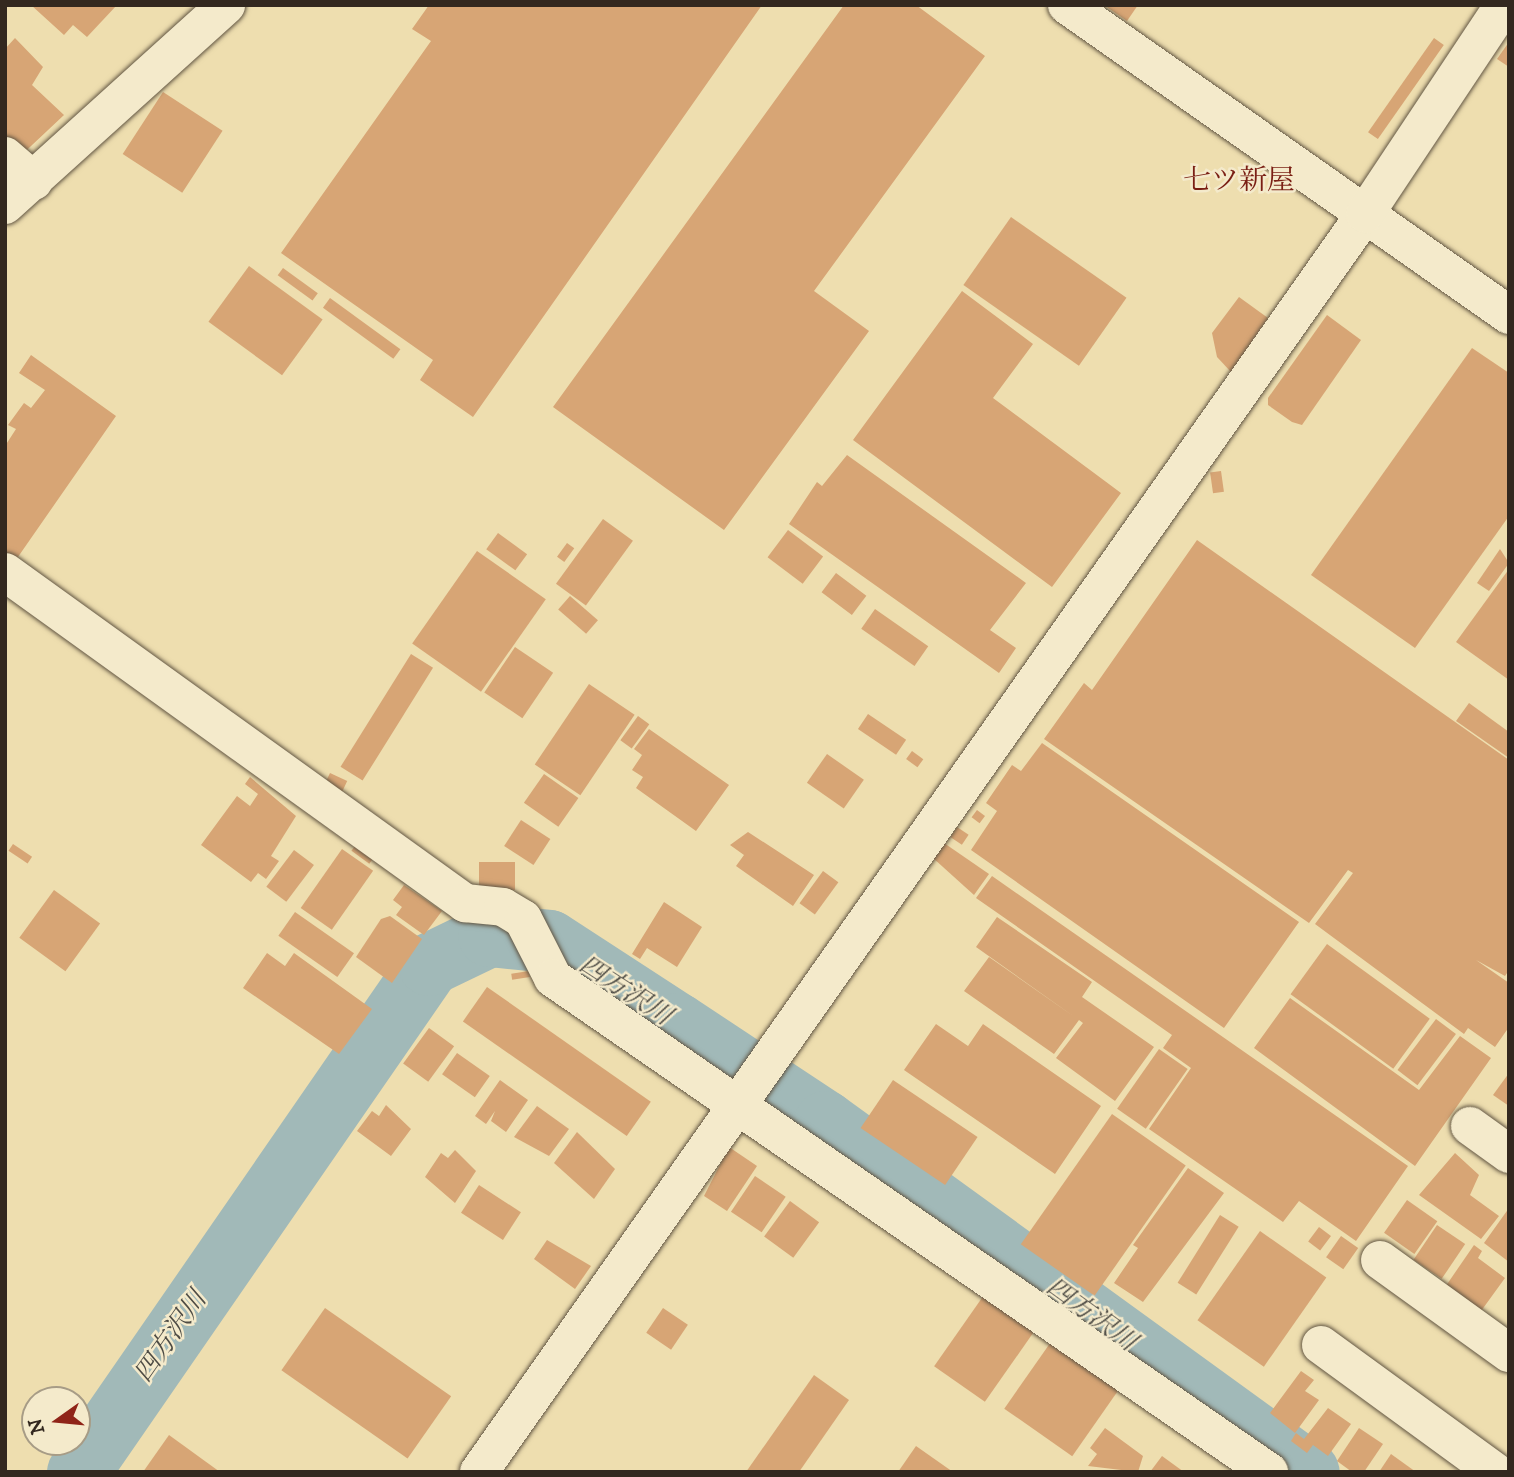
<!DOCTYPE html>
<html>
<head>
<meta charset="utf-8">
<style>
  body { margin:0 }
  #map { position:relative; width:1514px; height:1477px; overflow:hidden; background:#eedeaf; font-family:"IM FELL DW Pica","Noto Serif JP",serif }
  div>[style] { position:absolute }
  .river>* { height:63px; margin:-31.5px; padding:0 31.5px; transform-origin:31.5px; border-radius:31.5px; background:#a1b9b8 }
  .building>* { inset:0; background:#d7a575; transform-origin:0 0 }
  .roads { filter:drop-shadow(0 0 2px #625643) drop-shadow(0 0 2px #625643) }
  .minor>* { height:38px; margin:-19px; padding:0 19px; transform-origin:19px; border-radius:19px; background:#f4eacb }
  span { translate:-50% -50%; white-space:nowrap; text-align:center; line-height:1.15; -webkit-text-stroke:5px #f4eacb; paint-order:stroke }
  .water-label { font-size:26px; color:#4e4c45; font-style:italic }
  .quarter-label { font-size:28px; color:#7a1f14 }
  .frame { position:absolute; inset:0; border:7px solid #33281f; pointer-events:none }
  .north { position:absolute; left:21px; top:1386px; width:70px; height:70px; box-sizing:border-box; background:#f4eacb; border:2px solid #a79c86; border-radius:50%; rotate:255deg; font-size:19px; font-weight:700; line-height:28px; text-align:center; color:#33281f }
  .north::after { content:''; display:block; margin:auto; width:24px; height:32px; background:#8f2418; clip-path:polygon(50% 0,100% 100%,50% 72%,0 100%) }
</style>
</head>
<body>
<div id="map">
  <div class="river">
    <div style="left:78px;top:1472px;width:617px;rotate:-55.36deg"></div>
    <div style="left:429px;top:964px;width:67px;rotate:-25.8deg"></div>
    <div style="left:489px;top:935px;width:60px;rotate:5.7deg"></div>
    <div style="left:549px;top:941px;width:153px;rotate:33deg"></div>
    <div style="left:677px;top:1024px;width:178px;rotate:33.5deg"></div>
    <div style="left:825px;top:1122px;width:596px;rotate:35.93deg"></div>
  </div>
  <div class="building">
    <div style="clip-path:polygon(31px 5px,117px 5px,87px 37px,73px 25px,64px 35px)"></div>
    <div style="clip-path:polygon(429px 5px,762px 5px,473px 417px,420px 380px,433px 360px,281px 253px,431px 41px,412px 29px)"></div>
    <div style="clip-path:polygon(844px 5px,916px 5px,985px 56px,814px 291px,869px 331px,724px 530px,553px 407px)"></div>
    <div style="clip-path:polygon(1104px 5px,1138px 5px,1127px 21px)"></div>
    <div style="clip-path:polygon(15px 38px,43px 67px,32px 85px,64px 115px,14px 162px,5px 153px,5px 49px)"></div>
    <div style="left:1434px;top:38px;width:12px;height:115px;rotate:35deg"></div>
    <div style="clip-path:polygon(1509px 42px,1509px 67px,1497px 59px)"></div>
    <div style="left:163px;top:92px;width:71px;height:74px;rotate:33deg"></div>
    <div style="left:1011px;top:217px;width:141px;height:83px;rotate:35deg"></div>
    <div style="left:249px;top:266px;width:91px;height:69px;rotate:36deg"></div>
    <div style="left:283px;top:268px;width:43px;height:9px;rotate:36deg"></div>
    <div style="clip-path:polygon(962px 291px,1033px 344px,993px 398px,1121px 493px,1052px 587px,853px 440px)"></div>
    <div style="clip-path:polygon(1239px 297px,1268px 318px,1231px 372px,1217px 357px,1212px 333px)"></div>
    <div style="left:330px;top:298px;width:87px;height:12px;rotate:36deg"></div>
    <div style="clip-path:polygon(1327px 315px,1361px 340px,1302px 425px,1292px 422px,1268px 405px,1268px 398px)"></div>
    <div style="clip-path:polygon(1472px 348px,1509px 373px,1509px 516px,1415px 648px,1311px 575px)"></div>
    <div style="clip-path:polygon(31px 355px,116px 416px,11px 567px,5px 563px,5px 446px,16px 429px,8px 425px,24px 403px,31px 408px,45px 390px,19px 373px)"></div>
    <div style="clip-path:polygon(847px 455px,1026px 583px,990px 630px,1016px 648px,999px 673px,789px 524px,817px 482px,822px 486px)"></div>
    <div style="left:1221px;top:471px;width:21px;height:11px;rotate:82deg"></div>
    <div style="left:603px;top:519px;width:37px;height:80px;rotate:36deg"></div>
    <div style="left:788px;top:530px;width:44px;height:34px;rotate:37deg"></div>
    <div style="left:498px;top:533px;width:36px;height:20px;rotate:36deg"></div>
    <div style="clip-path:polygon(1197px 540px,1509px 760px,1509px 970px,1505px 976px,1476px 960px,1509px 983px,1509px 1027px,1495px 1047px,1468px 1028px,1464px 1034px,1315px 924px,1353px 873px,1348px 870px,1309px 923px,1044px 739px,1084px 683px,1092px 690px)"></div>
    <div style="left:567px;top:543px;width:9px;height:17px;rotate:36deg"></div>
    <div style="clip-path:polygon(1500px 549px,1509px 563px,1489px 591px,1477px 583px)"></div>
    <div style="left:477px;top:551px;width:84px;height:113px;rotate:35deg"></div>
    <div style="clip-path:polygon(1509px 569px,1509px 680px,1456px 642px)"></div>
    <div style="left:836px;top:573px;width:38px;height:24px;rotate:37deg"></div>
    <div style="left:570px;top:596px;width:37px;height:18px;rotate:41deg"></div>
    <div style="left:875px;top:609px;width:65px;height:24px;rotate:35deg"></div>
    <div style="left:515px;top:647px;width:46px;height:55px;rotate:34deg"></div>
    <div style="left:411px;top:654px;width:26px;height:133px;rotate:32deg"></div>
    <div style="left:589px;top:684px;width:55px;height:97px;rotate:34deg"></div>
    <div style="clip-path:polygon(1469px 703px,1509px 732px,1509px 758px,1456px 721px)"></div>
    <div style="left:868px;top:714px;width:46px;height:18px;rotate:34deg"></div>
    <div style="left:638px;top:716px;width:14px;height:30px;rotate:36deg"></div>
    <div style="clip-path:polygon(649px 729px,729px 785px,696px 831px,636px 788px,643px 777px,632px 770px,642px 755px,634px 749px)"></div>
    <div style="clip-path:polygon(1042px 743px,1299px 922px,1224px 1028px,971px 850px,997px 811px,986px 803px,1012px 765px,1021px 771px)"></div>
    <div style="left:912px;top:751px;width:14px;height:10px;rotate:36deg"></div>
    <div style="left:827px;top:754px;width:45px;height:35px;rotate:35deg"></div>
    <div style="left:330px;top:773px;width:19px;height:15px;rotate:25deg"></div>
    <div style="left:544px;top:774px;width:42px;height:35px;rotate:35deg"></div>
    <div style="clip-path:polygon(250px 777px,296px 816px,271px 856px,279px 861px,266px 879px,258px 873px,251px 882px,201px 845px,237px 796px,250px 806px,258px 794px,245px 784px)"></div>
    <div style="left:977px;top:810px;width:10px;height:9px;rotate:37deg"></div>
    <div style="left:521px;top:820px;width:35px;height:31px;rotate:33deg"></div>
    <div style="left:957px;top:827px;width:14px;height:12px;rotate:34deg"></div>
    <div style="clip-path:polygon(748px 832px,814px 875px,793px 906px,736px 866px,744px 855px,730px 845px)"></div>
    <div style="clip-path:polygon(944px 843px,989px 874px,974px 895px,933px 858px)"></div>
    <div style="left:13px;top:844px;width:23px;height:8px;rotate:34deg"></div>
    <div style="left:355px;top:846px;width:22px;height:6px;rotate:36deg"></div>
    <div style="left:342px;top:849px;width:38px;height:72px;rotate:35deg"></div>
    <div style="left:294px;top:850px;width:25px;height:46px;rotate:37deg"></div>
    <div style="left:479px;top:862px;width:36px;height:28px"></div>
    <div style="left:823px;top:871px;width:19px;height:40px;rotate:36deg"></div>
    <div style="clip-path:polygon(992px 876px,1408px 1166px,1356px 1241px,1299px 1201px,1283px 1222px,1149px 1129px,1191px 1068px,1163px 1048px,1172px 1035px,976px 898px)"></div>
    <div style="clip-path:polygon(404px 885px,442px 911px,424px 935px,396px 915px,402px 907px,393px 900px)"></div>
    <div style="left:54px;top:890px;width:57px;height:59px;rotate:36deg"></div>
    <div style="clip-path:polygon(664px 902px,702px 927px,677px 967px,647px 948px,640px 959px,632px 954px)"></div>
    <div style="left:295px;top:912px;width:72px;height:29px;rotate:35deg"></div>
    <div style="clip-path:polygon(390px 916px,422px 939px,392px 983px,356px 957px,381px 919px)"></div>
    <div style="clip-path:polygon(997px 917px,1092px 982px,1082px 997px,1154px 1047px,1115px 1101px,1056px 1058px,1083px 1023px,1079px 1020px,1054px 1054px,964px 991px,989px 957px,1076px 1018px,976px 947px)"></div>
    <div style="left:1327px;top:944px;width:127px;height:62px;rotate:36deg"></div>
    <div style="clip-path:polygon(267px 953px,285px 966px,294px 953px,372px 1009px,339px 1054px,243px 988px)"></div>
    <div style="left:529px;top:971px;width:6px;height:18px;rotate:81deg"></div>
    <div style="left:487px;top:987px;width:200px;height:42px;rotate:35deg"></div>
    <div style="clip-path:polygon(1290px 998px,1419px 1090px,1460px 1036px,1491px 1058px,1415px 1166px,1254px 1048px)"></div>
    <div style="left:1436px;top:1019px;width:25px;height:64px;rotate:37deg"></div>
    <div style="clip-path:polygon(936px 1024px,968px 1046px,983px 1024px,1101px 1106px,1055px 1174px,904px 1070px)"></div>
    <div style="left:429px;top:1028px;width:31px;height:44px;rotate:36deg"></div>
    <div style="left:1159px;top:1049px;width:35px;height:73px;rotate:35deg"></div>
    <div style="left:457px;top:1053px;width:40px;height:26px;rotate:35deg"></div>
    <div style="clip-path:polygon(1509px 1073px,1509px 1106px,1493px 1095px)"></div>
    <div style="clip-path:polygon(500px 1080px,528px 1100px,506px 1132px,491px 1121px,495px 1111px,486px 1124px,475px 1116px)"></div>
    <div style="left:893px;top:1080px;width:102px;height:58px;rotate:34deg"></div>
    <div style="clip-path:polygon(386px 1105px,411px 1129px,391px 1156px,357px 1131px,372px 1111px,379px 1116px)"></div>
    <div style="clip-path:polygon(537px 1106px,569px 1129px,549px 1156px,514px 1137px)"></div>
    <div style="left:1112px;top:1114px;width:90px;height:159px;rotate:35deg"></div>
    <div style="clip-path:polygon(577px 1132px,615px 1169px,594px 1199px,554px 1163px)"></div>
    <div style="clip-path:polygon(729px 1147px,757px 1166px,727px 1211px,704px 1196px)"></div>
    <div style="clip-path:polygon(455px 1150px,476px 1171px,455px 1203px,425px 1177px,441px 1153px,448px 1158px)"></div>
    <div style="clip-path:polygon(1455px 1153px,1479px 1175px,1470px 1195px,1499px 1216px,1481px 1239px,1419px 1195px)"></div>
    <div style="clip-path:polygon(1188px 1168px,1224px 1193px,1143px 1302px,1114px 1283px,1138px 1248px,1133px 1245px)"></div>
    <div style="left:755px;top:1176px;width:37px;height:43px;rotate:34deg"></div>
    <div style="left:479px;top:1185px;width:50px;height:33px;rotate:33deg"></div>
    <div style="left:1407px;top:1200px;width:37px;height:40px;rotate:35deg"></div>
    <div style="left:790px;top:1201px;width:36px;height:44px;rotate:36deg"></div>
    <div style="clip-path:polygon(1509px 1208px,1509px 1262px,1484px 1243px)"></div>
    <div style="left:1220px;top:1215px;width:22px;height:80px;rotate:32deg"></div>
    <div style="left:1437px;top:1225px;width:34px;height:42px;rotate:34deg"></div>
    <div style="left:1319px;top:1227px;width:15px;height:18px;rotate:37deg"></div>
    <div style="left:1260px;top:1231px;width:81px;height:109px;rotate:35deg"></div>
    <div style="left:1341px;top:1236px;width:21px;height:26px;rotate:35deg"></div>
    <div style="clip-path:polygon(547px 1240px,591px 1266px,575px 1289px,534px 1259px)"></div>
    <div style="clip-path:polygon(1474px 1245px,1482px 1251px,1478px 1258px,1505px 1278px,1476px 1318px,1441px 1293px)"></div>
    <div style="left:984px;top:1295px;width:62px;height:87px;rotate:35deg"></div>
    <div style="left:325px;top:1308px;width:154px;height:76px;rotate:35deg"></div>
    <div style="left:663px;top:1308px;width:30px;height:30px;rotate:34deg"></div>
    <div style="left:1053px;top:1339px;width:83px;height:85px;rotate:35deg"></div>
    <div style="clip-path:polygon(1301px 1371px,1314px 1380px,1305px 1391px,1319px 1400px,1295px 1433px,1270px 1413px)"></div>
    <div style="clip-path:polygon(814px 1375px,849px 1400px,799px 1472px,746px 1472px)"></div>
    <div style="clip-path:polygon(1328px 1408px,1351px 1424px,1328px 1456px,1313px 1445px,1307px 1453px,1291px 1441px,1296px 1433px,1304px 1439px)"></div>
    <div style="clip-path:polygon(1105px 1428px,1143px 1456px,1138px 1472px,1088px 1466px,1097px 1454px,1090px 1448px)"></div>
    <div style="clip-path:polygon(1359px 1428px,1383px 1444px,1364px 1472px,1352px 1472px,1337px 1461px)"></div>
    <div style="clip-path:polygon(169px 1435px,220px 1472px,143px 1472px)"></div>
    <div style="clip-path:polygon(916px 1446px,953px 1472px,898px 1472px)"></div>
    <div style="clip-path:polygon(1391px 1454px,1416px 1472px,1379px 1472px)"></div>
    <div style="clip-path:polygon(1162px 1456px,1184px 1472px,1150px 1472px)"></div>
  </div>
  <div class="roads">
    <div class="minor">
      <div style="left:1067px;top:5px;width:540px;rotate:35.04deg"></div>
      <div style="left:5px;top:156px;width:38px;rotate:41deg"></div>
      <div style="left:5px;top:205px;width:298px;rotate:-42.1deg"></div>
      <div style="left:5px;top:572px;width:567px;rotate:35.74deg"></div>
      <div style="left:465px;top:903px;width:38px;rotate:6deg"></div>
      <div style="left:503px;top:907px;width:23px;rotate:31deg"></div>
      <div style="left:523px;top:919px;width:66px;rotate:63deg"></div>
      <div style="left:553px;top:978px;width:870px;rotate:34.6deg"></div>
      <div style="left:1470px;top:1126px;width:48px;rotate:35.7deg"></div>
      <div style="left:1380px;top:1260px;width:159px;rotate:35.8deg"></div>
      <div style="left:1321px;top:1345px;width:215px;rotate:36.1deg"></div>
      <div style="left:479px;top:1472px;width:1539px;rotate:-54.84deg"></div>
      <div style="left:1365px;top:214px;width:251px;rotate:-56.4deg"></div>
    </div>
  </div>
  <div class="water-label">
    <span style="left:625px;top:991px;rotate:33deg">四方沢川</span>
    <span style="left:1091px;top:1315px;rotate:36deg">四方沢川</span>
    <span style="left:171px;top:1337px;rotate:-55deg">四方沢川</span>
  </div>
  <div class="quarter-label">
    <span style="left:1239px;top:181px">七ツ新屋</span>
  </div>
  <div class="frame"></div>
  <div class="north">N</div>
</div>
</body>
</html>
